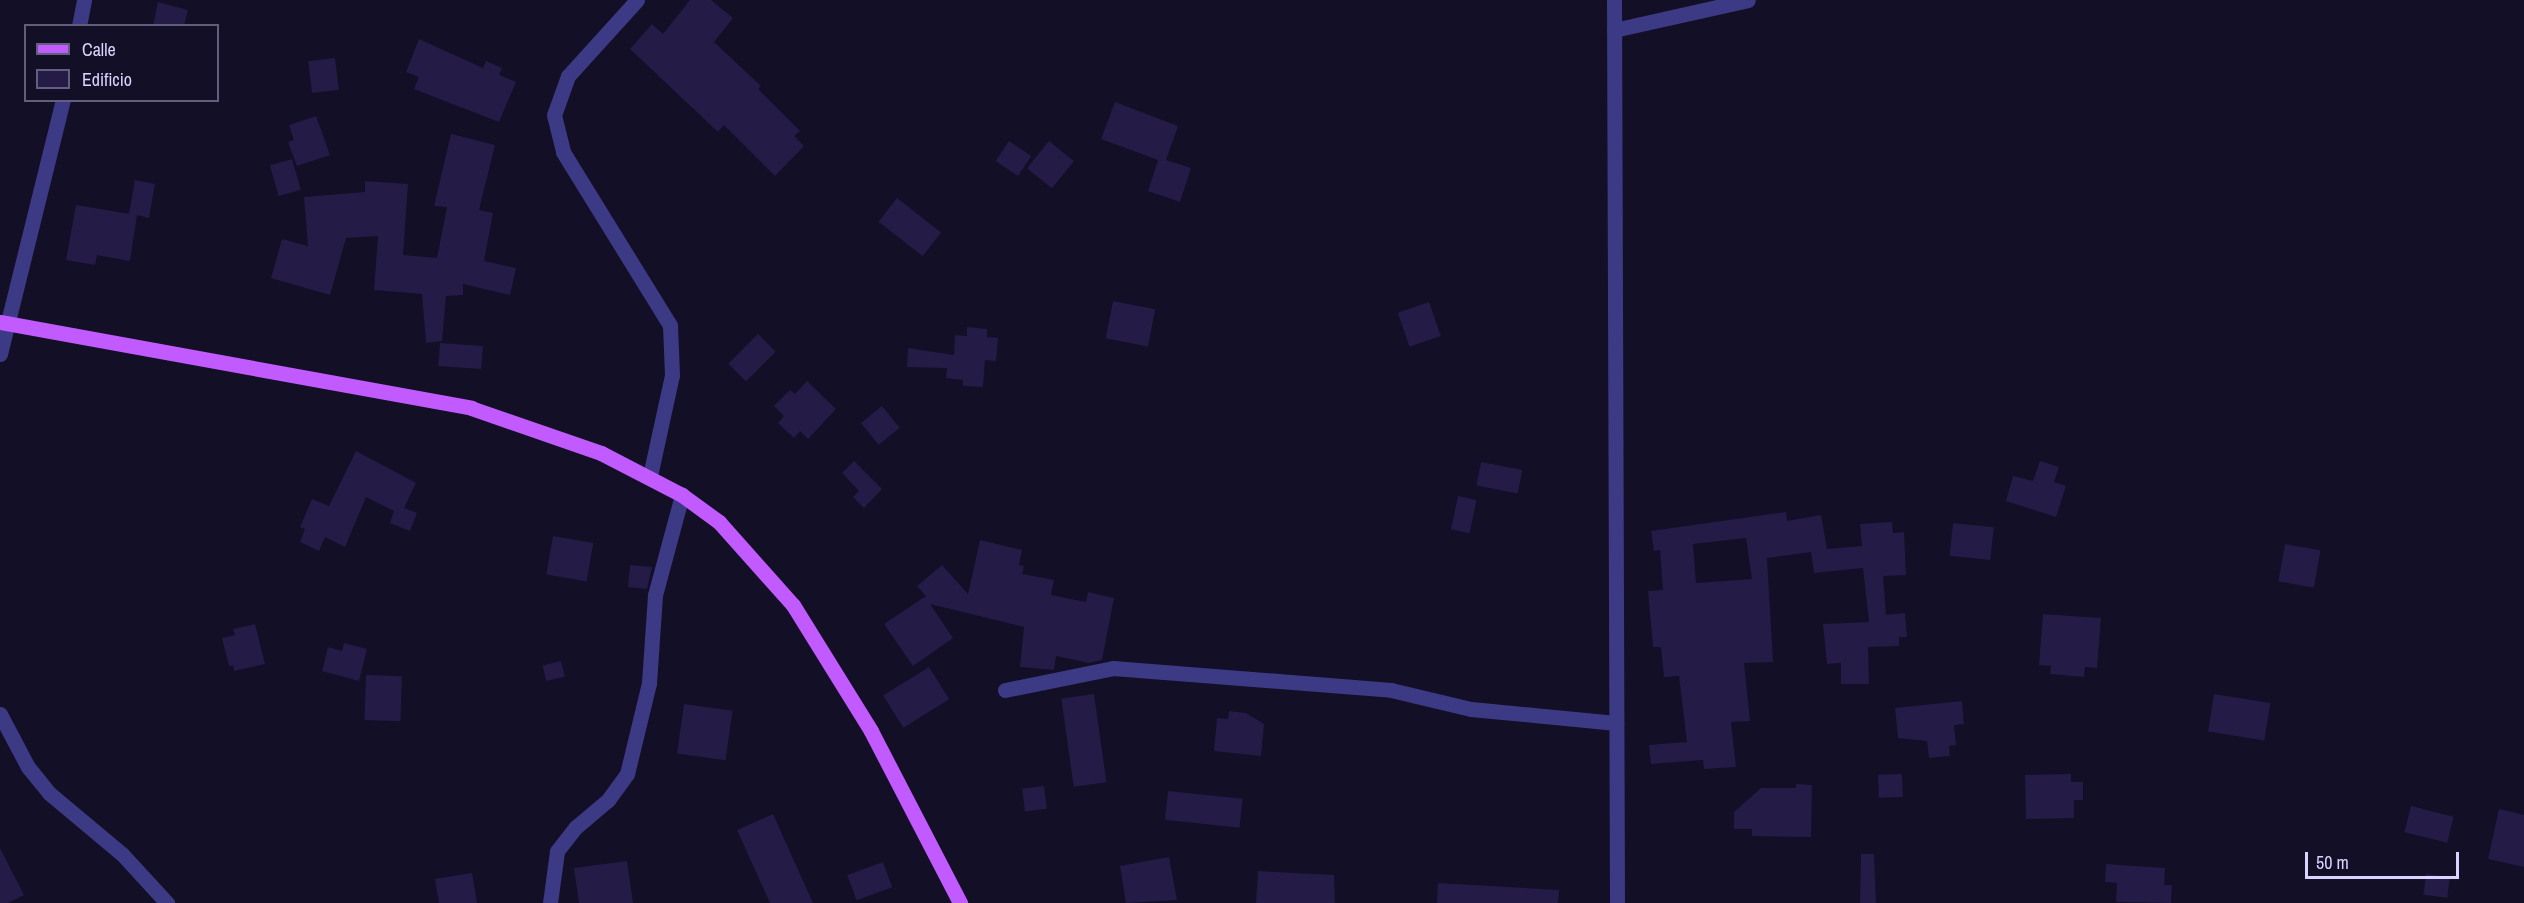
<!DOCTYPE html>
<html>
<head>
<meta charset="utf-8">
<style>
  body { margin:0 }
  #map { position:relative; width:2524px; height:903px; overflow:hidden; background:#130f26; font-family:"Archivo Narrow",sans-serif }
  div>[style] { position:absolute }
  .building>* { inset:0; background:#241b47; transform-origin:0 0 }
  .minor>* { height:15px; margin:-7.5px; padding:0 7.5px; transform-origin:7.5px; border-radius:7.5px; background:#3d3a85 }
  .primary>* { height:15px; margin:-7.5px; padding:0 7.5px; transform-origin:7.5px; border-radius:7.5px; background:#c25bff }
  span { translate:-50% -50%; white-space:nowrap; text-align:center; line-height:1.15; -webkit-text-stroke:4.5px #130f26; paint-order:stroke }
  .legend { position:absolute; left:24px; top:24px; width:195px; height:78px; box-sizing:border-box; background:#130f26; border:2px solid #625e7d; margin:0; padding:8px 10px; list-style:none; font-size:18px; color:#d9d4ff }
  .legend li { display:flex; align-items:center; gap:12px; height:30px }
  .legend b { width:30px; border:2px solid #625e7d }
  .scale { position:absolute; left:2305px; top:852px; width:154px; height:27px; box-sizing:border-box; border:3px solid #d9d4ff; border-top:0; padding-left:8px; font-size:18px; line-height:21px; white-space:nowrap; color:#d9d4ff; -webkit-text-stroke:4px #130f26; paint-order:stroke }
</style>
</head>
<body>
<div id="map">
  <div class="building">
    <div style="clip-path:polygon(690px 0,711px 0,733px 18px,714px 42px,761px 86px,758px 89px,800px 131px,794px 136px,804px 146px,775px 176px,724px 125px,718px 132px,630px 49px,652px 24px,663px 34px)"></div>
    <div style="clip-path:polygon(158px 2px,188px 10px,184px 26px,153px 26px)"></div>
    <div style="clip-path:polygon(419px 39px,483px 68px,486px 61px,502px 68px,499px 75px,516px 82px,499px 122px,414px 89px,419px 77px,406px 72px)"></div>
    <div style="left:335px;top:58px;width:32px;height:27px;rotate:83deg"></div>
    <div style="clip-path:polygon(1115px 102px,1178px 126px,1166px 160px,1191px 168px,1180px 202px,1148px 191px,1158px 160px,1101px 139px)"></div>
    <div style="clip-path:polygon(316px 116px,330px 155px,297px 166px,288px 142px,294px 140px,289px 125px)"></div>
    <div style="clip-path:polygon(451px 134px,495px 145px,479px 210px,493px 213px,484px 261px,516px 268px,510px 295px,463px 284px,463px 295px,446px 296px,442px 341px,426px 343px,422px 294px,374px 290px,378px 236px,346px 238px,330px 295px,271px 278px,282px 239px,308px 246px,304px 197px,365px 192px,365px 181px,408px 184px,403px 255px,437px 258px,447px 207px,434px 206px)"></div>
    <div style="left:1009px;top:141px;width:27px;height:24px;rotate:34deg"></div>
    <div style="left:1049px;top:141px;width:32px;height:35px;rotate:39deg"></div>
    <div style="left:292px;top:159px;width:32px;height:23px;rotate:74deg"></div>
    <div style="clip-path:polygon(135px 180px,155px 184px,149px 218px,137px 215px,130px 261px,97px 255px,95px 265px,66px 260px,76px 205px,136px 215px,129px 214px)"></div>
    <div style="left:897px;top:198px;width:56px;height:30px;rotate:38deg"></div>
    <div style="left:1113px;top:301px;width:43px;height:38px;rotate:11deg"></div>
    <div style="left:1429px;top:302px;width:36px;height:33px;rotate:71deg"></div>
    <div style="clip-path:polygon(967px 327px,987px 329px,987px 337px,998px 338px,996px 361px,985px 360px,983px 387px,963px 386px,963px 380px,946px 378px,947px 368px,907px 367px,908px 348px,954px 355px,955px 335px,967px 336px)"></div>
    <div style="left:758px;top:334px;width:25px;height:42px;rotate:45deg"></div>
    <div style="left:440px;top:343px;width:43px;height:23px;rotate:4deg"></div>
    <div style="clip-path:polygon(807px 381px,836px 409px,808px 439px,800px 431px,794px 438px,778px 423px,784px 416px,774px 406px,790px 390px,795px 394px)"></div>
    <div style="left:882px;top:406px;width:28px;height:27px;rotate:51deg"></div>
    <div style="clip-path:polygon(356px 451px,416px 483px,404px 508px,417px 513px,410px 531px,390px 523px,394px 511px,366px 497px,345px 547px,325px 537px,319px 551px,300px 542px,305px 529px,300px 527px,312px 499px,329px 506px)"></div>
    <div style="clip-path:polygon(854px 461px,882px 489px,864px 508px,853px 497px,859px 491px,842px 473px)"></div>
    <div style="clip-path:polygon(2040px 461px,2059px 467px,2054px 482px,2066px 486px,2056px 517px,2006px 501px,2013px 476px,2033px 481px)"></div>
    <div style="left:1481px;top:462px;width:42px;height:24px;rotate:11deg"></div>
    <div style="left:1458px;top:496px;width:19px;height:34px;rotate:12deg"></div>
    <div style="clip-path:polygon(evenodd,1786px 512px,1787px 521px,1821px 515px,1827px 549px,1862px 546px,1860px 524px,1892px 522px,1893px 533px,1904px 532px,1906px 575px,1883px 576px,1886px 615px,1905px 613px,1907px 637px,1899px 637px,1899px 646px,1868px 647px,1869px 684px,1841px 684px,1841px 663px,1827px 664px,1823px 624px,1869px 622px,1863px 568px,1814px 573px,1811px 552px,1767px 558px,1773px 662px,1744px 663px,1750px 721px,1731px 722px,1736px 767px,1704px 769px,1703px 760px,1651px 764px,1649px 745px,1687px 742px,1679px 676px,1664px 677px,1661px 647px,1653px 647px,1648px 591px,1663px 590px,1660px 550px,1654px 551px,1651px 531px,1786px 512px,1746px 538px,1752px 579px,1696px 583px,1693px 544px,1746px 538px)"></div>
    <div style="left:1953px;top:523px;width:41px;height:33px;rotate:6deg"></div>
    <div style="left:553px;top:536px;width:41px;height:39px;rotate:10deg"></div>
    <div style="clip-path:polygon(980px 540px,1022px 550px,1019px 565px,1024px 566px,1022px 574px,1054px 580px,1051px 595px,1086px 602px,1088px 592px,1114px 598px,1102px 660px,1089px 663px,1056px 656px,1054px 670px,1020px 667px,1024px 627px,930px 604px,953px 638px,913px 666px,884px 624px,926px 596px,917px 586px,942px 565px,968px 594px)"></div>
    <div style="left:2285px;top:544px;width:36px;height:38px;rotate:10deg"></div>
    <div style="clip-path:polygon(630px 565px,652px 567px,647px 589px,628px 587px)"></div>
    <div style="clip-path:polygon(2043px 614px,2101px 618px,2097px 668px,2085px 667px,2084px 677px,2050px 674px,2051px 666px,2039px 665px)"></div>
    <div style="clip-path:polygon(255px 624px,265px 664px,234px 671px,233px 665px,229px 666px,222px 638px,235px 635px,233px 629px)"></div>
    <div style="clip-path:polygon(344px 643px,367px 649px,359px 681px,322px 671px,328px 647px,342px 651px)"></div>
    <div style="left:561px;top:661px;width:16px;height:19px;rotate:76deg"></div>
    <div style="left:929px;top:667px;width:38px;height:54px;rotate:58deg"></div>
    <div style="left:366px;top:675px;width:36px;height:45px;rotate:2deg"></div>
    <div style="left:1094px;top:694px;width:89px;height:33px;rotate:82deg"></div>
    <div style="left:2214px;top:694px;width:57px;height:38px;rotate:9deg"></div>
    <div style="clip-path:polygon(1962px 701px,1964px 724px,1954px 725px,1956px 745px,1949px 746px,1950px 756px,1929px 758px,1927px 741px,1898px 738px,1895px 708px)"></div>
    <div style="left:684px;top:704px;width:49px;height:50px;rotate:8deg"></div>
    <div style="clip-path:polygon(1229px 711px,1246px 713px,1264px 724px,1261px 756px,1214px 751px,1217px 718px,1228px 719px)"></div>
    <div style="left:1902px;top:774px;width:23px;height:24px;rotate:88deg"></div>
    <div style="clip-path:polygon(2071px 774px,2071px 782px,2083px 782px,2083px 800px,2074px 800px,2074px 818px,2026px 819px,2025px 775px)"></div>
    <div style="clip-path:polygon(1796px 784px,1812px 785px,1811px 837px,1752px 836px,1752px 829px,1734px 829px,1734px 812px,1761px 788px,1796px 788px)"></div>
    <div style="left:1044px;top:786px;width:23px;height:22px;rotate:83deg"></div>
    <div style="left:1168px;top:791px;width:75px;height:29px;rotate:6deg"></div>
    <div style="left:2411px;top:806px;width:44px;height:27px;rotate:14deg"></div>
    <div style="clip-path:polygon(2499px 809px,2524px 815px,2524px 867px,2488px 859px)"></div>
    <div style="clip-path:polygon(773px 814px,813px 903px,770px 903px,737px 830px)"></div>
    <div style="clip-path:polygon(0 848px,24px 895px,8px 903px,0 903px)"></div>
    <div style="clip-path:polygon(1861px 854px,1874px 854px,1876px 903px,1860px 903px)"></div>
    <div style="clip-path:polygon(1169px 857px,1177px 900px,1126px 903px,1120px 866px)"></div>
    <div style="clip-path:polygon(627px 861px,633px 903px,579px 903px,574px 868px)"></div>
    <div style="left:883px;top:862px;width:27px;height:38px;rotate:70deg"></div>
    <div style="clip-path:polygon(2106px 864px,2165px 868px,2164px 885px,2172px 885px,2171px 903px,2116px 902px,2117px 883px,2105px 882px)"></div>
    <div style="clip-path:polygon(1258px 871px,1334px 875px,1335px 903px,1256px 903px)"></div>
    <div style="clip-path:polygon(472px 873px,477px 903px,439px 903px,435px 879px)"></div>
    <div style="left:2426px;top:874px;width:24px;height:21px;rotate:7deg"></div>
    <div style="clip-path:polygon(1438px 883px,1559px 890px,1558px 903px,1437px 903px)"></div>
  </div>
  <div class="minor">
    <div style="left:637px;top:0;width:103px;rotate:132.2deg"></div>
    <div style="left:568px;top:76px;width:41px;rotate:109.7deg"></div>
    <div style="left:554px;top:115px;width:38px;rotate:76deg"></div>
    <div style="left:563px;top:152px;width:203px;rotate:58.3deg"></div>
    <div style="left:670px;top:325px;width:50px;rotate:87.7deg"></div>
    <div style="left:672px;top:375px;width:103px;rotate:102.3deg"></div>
    <div style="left:1614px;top:0;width:903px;rotate:89.81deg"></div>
    <div style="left:79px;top:26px;width:26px;rotate:-79deg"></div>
    <div style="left:1614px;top:30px;width:137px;rotate:-12.6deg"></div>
    <div style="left:0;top:354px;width:262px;rotate:-76.1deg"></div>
    <div style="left:1005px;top:690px;width:110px;rotate:-11.5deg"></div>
    <div style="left:1113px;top:668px;width:279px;rotate:4.5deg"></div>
    <div style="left:1391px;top:690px;width:82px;rotate:13.4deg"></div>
    <div style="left:1471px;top:709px;width:146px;rotate:5.5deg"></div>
    <div style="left:0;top:714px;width:60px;rotate:62.2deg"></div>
    <div style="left:28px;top:767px;width:33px;rotate:51deg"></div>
    <div style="left:49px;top:793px;width:95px;rotate:39.9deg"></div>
    <div style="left:122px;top:854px;width:67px;rotate:47.4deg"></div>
    <div style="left:550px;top:903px;width:52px;rotate:-82.3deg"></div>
    <div style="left:557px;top:851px;width:31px;rotate:-52deg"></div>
    <div style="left:576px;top:827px;width:42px;rotate:-40.2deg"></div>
    <div style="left:608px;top:800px;width:32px;rotate:-54deg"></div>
    <div style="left:627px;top:774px;width:94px;rotate:-76.4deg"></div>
    <div style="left:649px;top:683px;width:88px;rotate:-86.1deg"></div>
    <div style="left:655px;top:595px;width:104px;rotate:-74.9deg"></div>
  </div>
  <div class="primary">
    <div style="left:0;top:322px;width:479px;rotate:10.3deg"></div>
    <div style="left:471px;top:408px;width:138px;rotate:19.1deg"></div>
    <div style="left:601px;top:453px;width:91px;rotate:27.4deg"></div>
    <div style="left:682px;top:495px;width:46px;rotate:36.1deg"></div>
    <div style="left:719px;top:522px;width:111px;rotate:48.3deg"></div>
    <div style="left:793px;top:605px;width:148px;rotate:58.2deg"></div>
    <div style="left:871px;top:731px;width:194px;rotate:62.6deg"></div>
  </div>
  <ul class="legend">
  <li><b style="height:8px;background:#c25bff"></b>Calle</li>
  <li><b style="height:16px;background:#241b47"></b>Edificio</li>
  </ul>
  <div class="scale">50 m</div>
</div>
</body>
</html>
